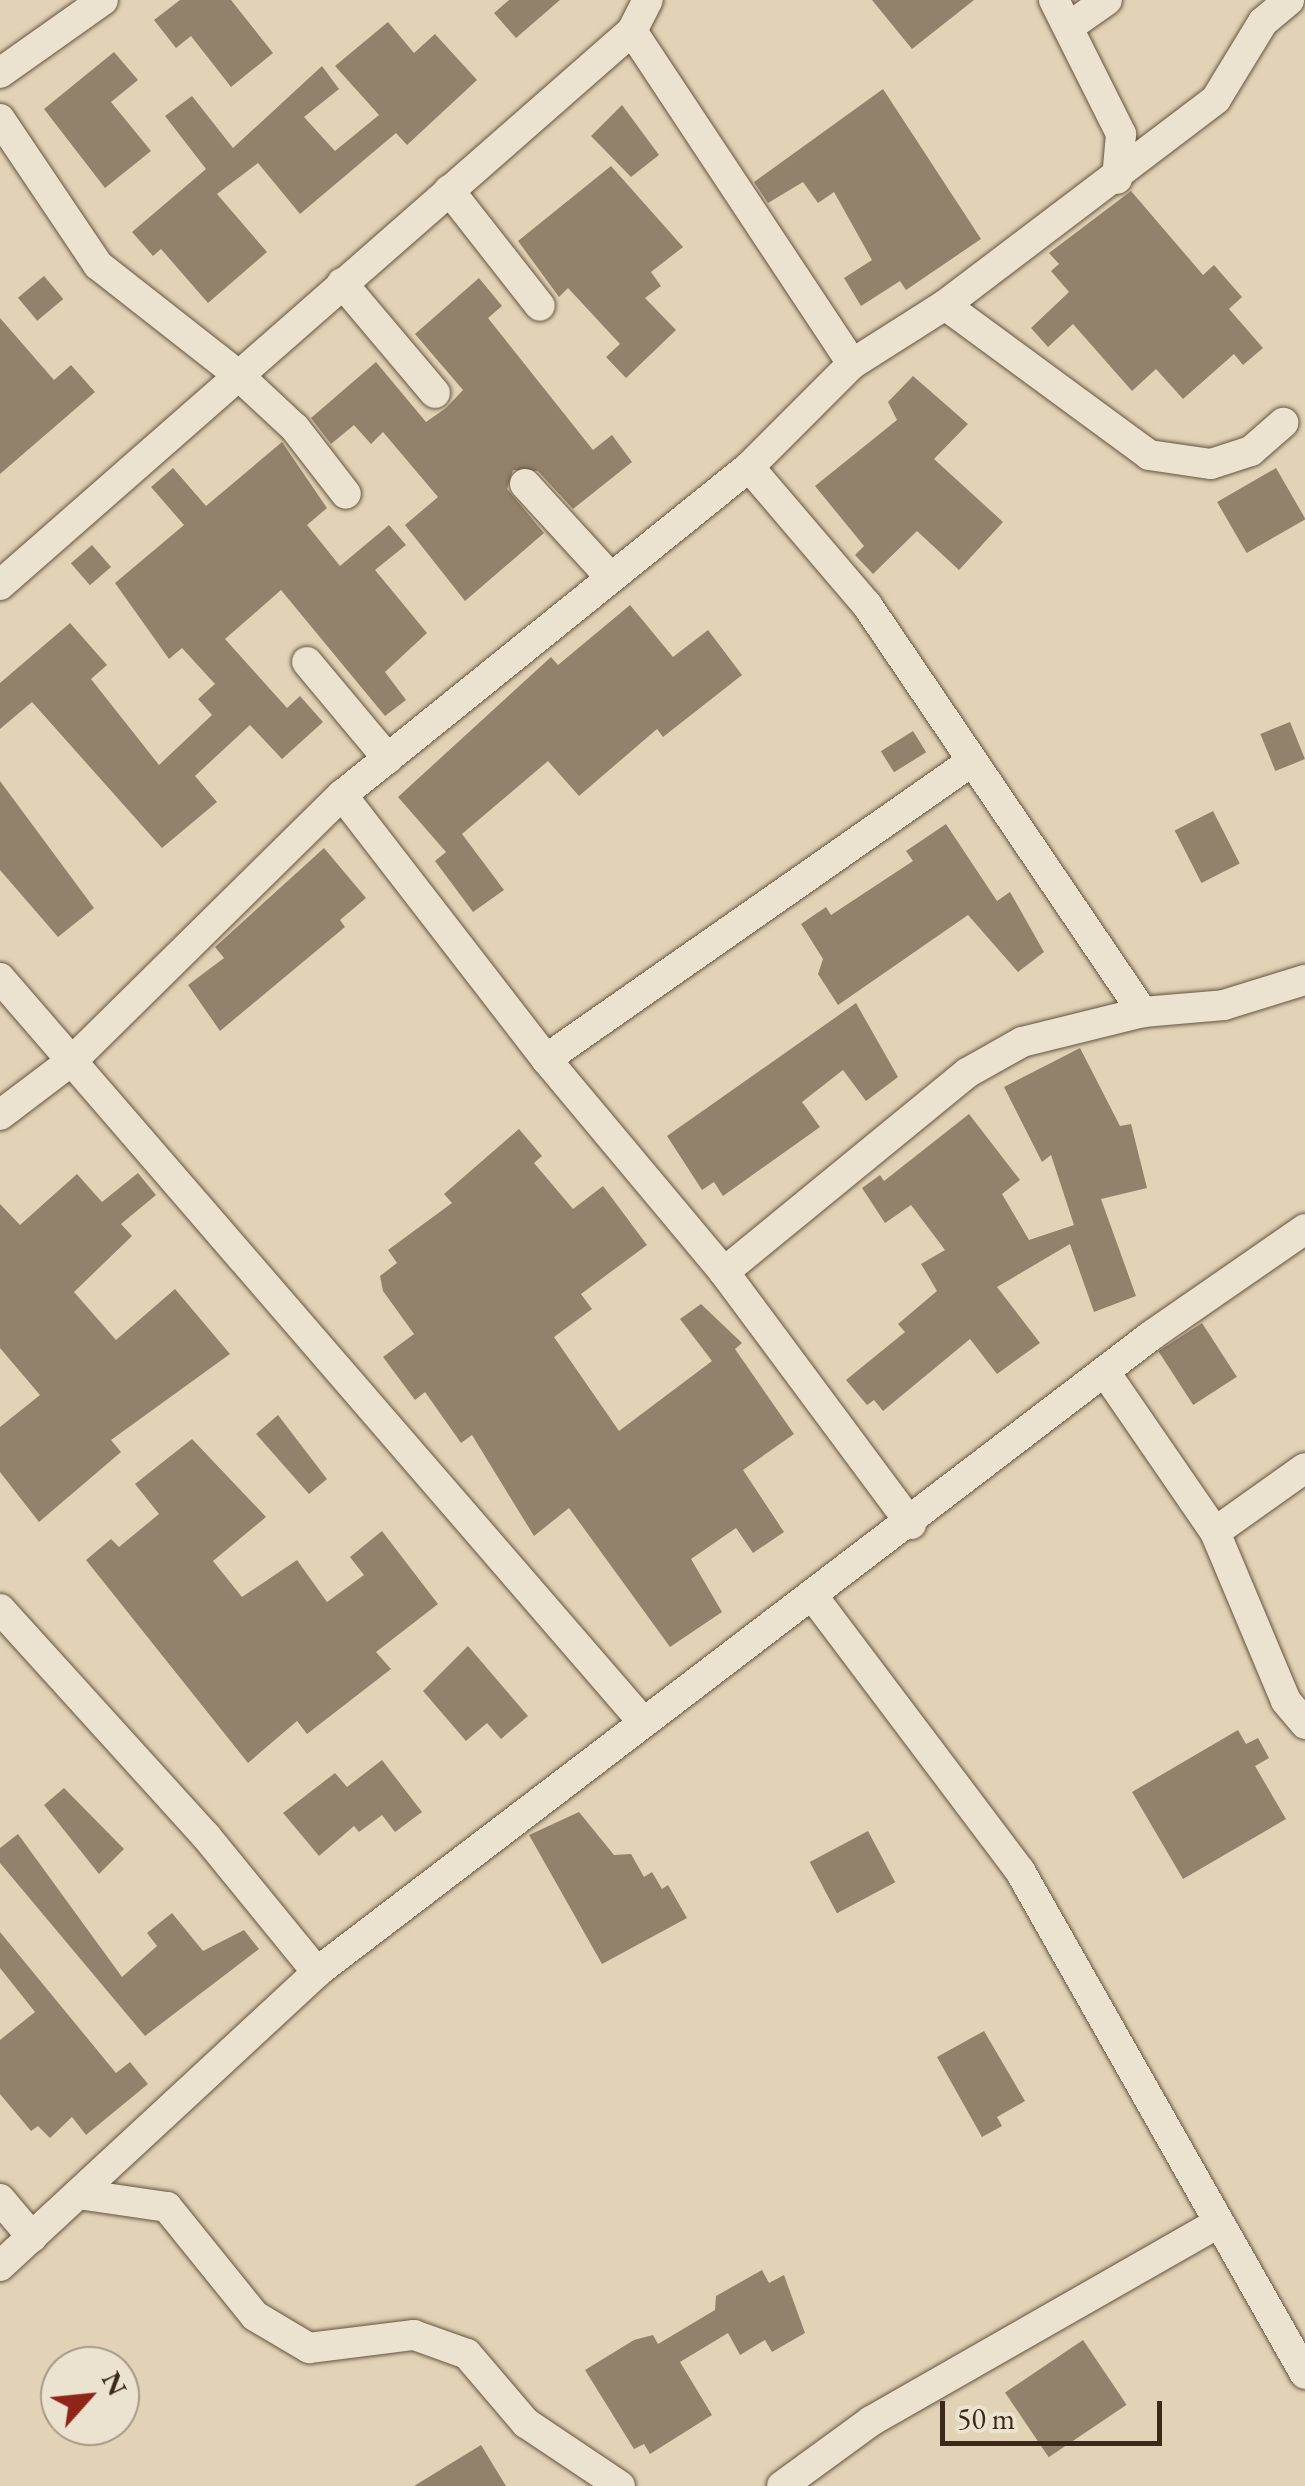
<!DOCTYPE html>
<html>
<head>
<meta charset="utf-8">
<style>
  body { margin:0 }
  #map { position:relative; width:1305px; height:2486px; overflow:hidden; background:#e2d3b6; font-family:"EB Garamond",serif }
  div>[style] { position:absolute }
  .building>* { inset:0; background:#92826b; transform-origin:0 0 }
  .roads { filter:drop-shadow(0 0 2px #655440) drop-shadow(0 0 2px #655440) }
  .minor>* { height:30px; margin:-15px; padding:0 15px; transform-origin:15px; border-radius:15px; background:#ece2d0 }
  span { translate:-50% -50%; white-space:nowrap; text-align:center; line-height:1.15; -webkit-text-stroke:8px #ece2d0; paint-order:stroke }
  .north { position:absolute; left:40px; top:2346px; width:100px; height:100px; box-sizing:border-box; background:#ece2d0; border:2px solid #a59887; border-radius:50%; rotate:63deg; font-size:28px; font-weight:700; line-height:40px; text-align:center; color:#3b2a19 }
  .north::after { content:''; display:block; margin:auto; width:35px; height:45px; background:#8f2418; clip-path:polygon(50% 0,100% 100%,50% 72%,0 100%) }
  .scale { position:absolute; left:940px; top:2401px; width:222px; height:45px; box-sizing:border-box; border:5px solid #3b2a19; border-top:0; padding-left:12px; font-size:30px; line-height:35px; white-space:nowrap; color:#3b2a19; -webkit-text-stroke:8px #ece2d0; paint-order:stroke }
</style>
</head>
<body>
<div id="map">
  <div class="building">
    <div style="clip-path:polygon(180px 0,231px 0,273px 53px,231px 87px,191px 36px,176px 48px,154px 20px)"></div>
    <div style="clip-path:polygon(509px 0,560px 0,516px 38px,494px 13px)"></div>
    <div style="clip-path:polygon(872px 0,974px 0,912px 49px)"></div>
    <div style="clip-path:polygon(388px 22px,414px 53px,435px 34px,477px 80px,407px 145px,396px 133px,300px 214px,258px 163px,217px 194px,267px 252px,208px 303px,161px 249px,153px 256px,132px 232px,206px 169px,165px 116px,192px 96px,233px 148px,322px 66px,339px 89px,304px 117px,335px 151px,379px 115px,335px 66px)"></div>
    <div style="clip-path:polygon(114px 52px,138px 80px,111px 102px,151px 151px,105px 188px,44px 109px)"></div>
    <div style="clip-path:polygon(883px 89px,981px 239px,906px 290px,900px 281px,861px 306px,844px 278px,872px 260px,834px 192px,818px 203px,803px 182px,768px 203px,754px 182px)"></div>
    <div style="clip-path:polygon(622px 105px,659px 155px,631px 177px,591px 136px)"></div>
    <div style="clip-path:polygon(611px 166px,683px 247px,651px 272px,661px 286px,645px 298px,676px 330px,626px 378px,606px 357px,620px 344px,568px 288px,559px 297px,518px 241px)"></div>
    <div style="clip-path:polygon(1131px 191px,1203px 275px,1214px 265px,1242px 297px,1229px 309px,1263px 348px,1243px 365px,1234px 354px,1183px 399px,1156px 369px,1132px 391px,1073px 324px,1048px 347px,1031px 328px,1069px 292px,1051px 271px,1059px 264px,1049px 253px)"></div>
    <div style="left:44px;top:276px;width:30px;height:34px;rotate:50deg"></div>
    <div style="clip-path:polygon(479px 278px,502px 306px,488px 318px,593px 450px,612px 435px,632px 462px,573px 509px,538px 471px,513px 470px,507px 489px,544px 533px,465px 601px,405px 525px,438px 497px,383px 432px,371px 444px,354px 425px,331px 444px,311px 418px,376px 362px,426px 422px,446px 408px,463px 390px,415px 334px)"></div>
    <div style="clip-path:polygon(0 318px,54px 380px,71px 365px,95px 392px,0 474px)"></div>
    <div style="clip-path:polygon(913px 376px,968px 424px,934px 459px,1003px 522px,959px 570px,917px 531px,873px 574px,855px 555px,864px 546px,815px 486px,897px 420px,888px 402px)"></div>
    <div style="clip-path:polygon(282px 442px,327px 508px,307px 525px,340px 566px,389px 525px,406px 545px,375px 570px,427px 633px,385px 672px,406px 700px,385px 716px,281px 590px,225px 639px,287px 708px,300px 696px,323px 722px,282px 759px,250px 725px,195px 776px,217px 802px,162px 848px,32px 702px,0 729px,0 683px,70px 623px,107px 665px,91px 679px,159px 765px,212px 715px,198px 699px,215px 684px,182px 648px,169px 659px,115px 583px,184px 525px,151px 487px,173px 468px,206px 506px)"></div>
    <div style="left:1276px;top:468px;width:59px;height:68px;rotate:60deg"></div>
    <div style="left:92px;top:545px;width:29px;height:28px;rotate:49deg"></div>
    <div style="clip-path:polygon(630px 605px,673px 657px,708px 630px,742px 675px,663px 737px,657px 729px,579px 796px,548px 761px,462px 834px,504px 890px,473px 912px,435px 861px,446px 852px,398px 797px,551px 657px,558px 665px)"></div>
    <div style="left:1290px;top:722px;width:40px;height:32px;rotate:68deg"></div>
    <div style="left:913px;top:731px;width:25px;height:38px;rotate:58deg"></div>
    <div style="clip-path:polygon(0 781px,94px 908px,58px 937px,0 870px)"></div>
    <div style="left:1213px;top:811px;width:59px;height:43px;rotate:63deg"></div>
    <div style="clip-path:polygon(946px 824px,997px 901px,1010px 892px,1044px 952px,1018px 972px,968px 915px,838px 1005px,818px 974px,823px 959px,801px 924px,826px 907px,831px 915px,913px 861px,906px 851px)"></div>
    <div style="clip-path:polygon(324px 848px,366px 898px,340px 920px,345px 927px,220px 1031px,188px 985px,224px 958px,215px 947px)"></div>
    <div style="clip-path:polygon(856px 1003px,898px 1077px,866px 1101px,843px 1070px,802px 1102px,820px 1127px,723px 1196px,714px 1182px,702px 1190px,667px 1136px)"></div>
    <div style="clip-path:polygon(1080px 1048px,1120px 1126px,1131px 1124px,1147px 1188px,1101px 1199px,1136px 1296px,1094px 1312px,1070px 1244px,997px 1287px,1040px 1343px,997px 1374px,970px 1339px,883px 1411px,874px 1400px,867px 1405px,846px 1380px,905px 1332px,898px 1324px,937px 1291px,921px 1264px,945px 1250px,911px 1205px,885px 1223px,862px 1188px,880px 1175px,884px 1181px,969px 1114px,1020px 1180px,1002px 1194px,1029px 1240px,1074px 1225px,1051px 1155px,1042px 1162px,1004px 1087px)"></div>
    <div style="clip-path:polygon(519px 1129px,542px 1156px,534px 1163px,573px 1209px,603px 1186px,647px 1245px,581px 1294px,592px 1309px,554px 1337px,619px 1431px,712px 1361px,680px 1319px,701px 1304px,742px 1343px,735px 1349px,794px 1434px,743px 1470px,784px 1532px,753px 1553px,736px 1528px,691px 1559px,722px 1612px,670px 1647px,569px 1508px,534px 1536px,472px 1435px,461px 1443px,425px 1392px,415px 1400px,383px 1357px,414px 1334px,383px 1291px,380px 1276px,397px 1263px,388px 1250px,452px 1203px,444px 1194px)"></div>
    <div style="clip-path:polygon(138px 1173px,156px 1195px,121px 1224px,132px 1236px,74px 1292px,116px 1340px,175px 1289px,230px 1354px,111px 1440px,121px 1452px,39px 1522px,0 1472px,0 1427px,40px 1395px,0 1348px,0 1204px,20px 1225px,77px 1174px,102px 1202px)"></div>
    <div style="left:1202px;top:1323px;width:64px;height:52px;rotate:57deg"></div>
    <div style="clip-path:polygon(278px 1415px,327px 1479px,309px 1494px,256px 1434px)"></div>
    <div style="clip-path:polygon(192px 1439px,266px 1517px,213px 1561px,242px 1597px,297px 1560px,327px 1602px,364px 1575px,350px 1557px,382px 1531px,438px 1604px,376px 1652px,391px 1669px,307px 1734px,297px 1721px,248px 1763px,86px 1560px,111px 1539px,119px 1547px,159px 1514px,135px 1484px)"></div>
    <div style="clip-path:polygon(468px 1646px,528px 1716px,501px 1739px,487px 1723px,466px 1741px,423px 1691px)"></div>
    <div style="clip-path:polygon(1238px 1730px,1246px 1744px,1258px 1738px,1269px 1758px,1255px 1766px,1286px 1819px,1183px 1879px,1132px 1792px)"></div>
    <div style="clip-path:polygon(382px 1760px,422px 1812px,395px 1832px,382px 1815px,359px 1832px,354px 1826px,319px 1856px,283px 1813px,335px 1773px,347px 1787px)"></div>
    <div style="clip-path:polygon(64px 1788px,124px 1849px,99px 1874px,44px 1805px)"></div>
    <div style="clip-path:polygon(579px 1812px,614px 1855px,631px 1854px,644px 1877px,652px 1872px,662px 1889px,668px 1885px,687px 1918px,602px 1964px,529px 1835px)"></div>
    <div style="left:868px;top:1831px;width:58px;height:66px;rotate:62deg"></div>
    <div style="clip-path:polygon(18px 1834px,122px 1977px,157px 1946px,147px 1933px,172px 1913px,203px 1951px,244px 1930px,259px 1949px,145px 2036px,0 1863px,0 1848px)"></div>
    <div style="clip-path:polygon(0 1932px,116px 2073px,130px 2062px,148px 2084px,86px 2135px,72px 2117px,50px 2138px,38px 2126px,31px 2131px,0 2094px,0 2040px,35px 2012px,0 1968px)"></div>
    <div style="clip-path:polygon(984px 2031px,1025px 2101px,997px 2117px,1002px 2126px,982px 2137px,937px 2057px)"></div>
    <div style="clip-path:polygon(762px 2270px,769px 2283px,784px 2275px,805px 2333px,772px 2352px,765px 2340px,740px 2355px,728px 2333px,680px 2362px,712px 2415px,650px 2454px,644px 2444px,634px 2449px,585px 2370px,634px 2340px,653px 2335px,658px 2344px,715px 2310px,716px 2296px)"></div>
    <div style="left:1083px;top:2340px;width:78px;height:94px;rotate:56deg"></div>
    <div style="clip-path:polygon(481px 2445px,506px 2486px,414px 2486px)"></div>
  </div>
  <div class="roads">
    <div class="minor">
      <div style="left:1054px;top:0;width:150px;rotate:63.4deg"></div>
      <div style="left:1121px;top:134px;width:45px;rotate:95.1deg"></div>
      <div style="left:1070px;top:26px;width:45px;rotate:-35.1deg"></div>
      <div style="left:632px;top:31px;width:399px;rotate:56.5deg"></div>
      <div style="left:0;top:73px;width:126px;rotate:-35.3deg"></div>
      <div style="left:0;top:119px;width:176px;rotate:56.1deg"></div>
      <div style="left:98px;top:265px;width:177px;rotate:38.1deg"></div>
      <div style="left:237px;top:374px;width:79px;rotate:43deg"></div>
      <div style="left:295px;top:428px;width:83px;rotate:52.3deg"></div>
      <div style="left:449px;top:190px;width:147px;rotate:51.9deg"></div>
      <div style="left:342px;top:283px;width:144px;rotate:49.8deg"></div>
      <div style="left:945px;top:305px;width:253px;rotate:36.3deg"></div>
      <div style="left:1149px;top:455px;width:63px;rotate:8.3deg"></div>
      <div style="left:1211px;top:464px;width:42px;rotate:-18deg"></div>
      <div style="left:1251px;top:451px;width:43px;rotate:-41.2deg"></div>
      <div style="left:749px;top:467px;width:182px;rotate:49.5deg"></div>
      <div style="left:867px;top:605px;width:492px;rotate:55.9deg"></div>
      <div style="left:525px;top:484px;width:127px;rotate:47.5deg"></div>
      <div style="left:0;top:585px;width:840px;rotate:-41.24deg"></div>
      <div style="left:632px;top:31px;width:35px;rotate:-63deg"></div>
      <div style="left:307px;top:662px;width:126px;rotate:50.1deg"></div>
      <div style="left:342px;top:795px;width:334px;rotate:52.3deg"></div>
      <div style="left:546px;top:1059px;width:278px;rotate:50.1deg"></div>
      <div style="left:724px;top:1272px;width:314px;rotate:53.4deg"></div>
      <div style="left:0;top:978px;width:983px;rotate:49.16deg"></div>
      <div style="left:546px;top:1059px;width:518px;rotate:-34.95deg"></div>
      <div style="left:0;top:1115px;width:93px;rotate:-37.1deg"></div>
      <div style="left:74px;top:1059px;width:376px;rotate:-44.6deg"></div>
      <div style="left:342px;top:795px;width:523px;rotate:-38.87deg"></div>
      <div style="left:749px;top:467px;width:146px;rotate:-45deg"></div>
      <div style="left:852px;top:364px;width:110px;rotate:-32.4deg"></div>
      <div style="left:945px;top:305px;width:340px;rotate:-37.2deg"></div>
      <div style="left:1216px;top:99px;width:90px;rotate:-58.6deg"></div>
      <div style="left:1263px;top:22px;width:34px;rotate:-40deg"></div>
      <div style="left:724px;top:1272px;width:314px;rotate:-39.3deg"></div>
      <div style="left:967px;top:1073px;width:63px;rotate:-29.4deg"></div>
      <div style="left:1022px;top:1042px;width:125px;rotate:-13.9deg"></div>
      <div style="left:1143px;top:1012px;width:81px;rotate:-4.9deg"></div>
      <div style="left:1224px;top:1005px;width:85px;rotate:-17.2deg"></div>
      <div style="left:1105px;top:1372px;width:194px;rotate:55.5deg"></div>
      <div style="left:1215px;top:1532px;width:183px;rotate:67.2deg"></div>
      <div style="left:1286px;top:1701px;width:30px;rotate:50deg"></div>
      <div style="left:1215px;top:1532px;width:110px;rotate:-35.4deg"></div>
      <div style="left:815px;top:1599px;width:341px;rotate:53deg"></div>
      <div style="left:1020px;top:1871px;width:578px;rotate:60.46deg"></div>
      <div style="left:0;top:1609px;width:307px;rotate:47.8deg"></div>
      <div style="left:206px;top:1836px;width:176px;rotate:50.8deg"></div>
      <div style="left:78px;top:2194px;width:90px;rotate:8.3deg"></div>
      <div style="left:167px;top:2207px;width:140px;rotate:51.1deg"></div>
      <div style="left:255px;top:2316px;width:63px;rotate:30.7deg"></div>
      <div style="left:309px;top:2348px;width:106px;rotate:-7.1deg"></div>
      <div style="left:414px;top:2335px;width:56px;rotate:19.7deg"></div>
      <div style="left:467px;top:2354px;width:91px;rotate:49.5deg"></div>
      <div style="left:526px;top:2423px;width:113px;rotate:33.8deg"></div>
      <div style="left:0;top:2199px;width:50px;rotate:49.9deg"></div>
      <div style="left:0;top:2266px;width:432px;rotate:-42.8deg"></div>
      <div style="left:317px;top:1972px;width:1050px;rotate:-37.34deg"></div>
      <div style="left:1152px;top:1335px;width:186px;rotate:-34.7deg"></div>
      <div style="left:782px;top:2486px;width:110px;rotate:-36.1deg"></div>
      <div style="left:871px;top:2421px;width:400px;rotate:-29.7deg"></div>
    </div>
  </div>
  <div class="north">N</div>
  <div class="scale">50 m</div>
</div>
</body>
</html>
